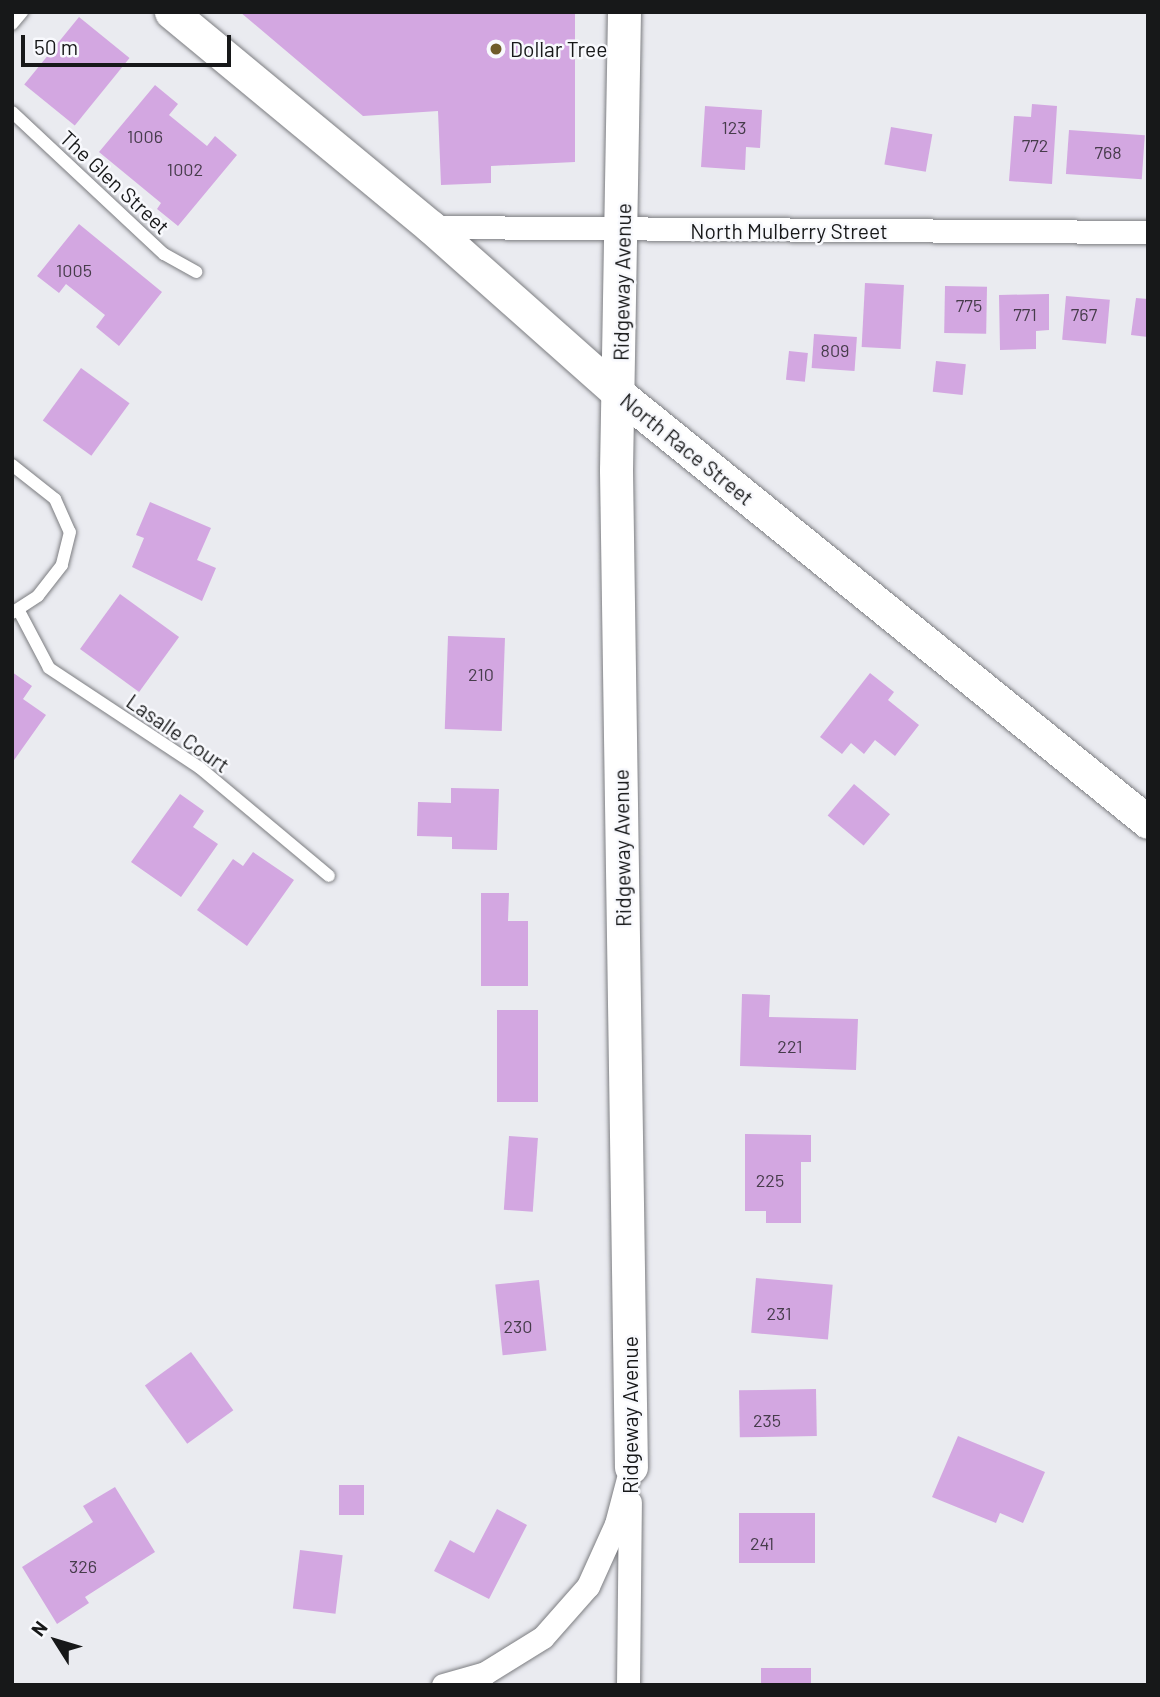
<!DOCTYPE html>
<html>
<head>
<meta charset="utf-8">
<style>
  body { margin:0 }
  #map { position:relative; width:1160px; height:1697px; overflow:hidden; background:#eaebf0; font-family:Barlow,sans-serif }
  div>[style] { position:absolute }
  .building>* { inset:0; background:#d3a7e1; transform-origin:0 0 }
  .roads { filter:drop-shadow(0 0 2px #7c7d81) drop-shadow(0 0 2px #7c7d81) }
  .lane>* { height:12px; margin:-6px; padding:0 6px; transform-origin:6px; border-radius:6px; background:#fff }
  .street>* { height:23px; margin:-11.5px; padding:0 11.5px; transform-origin:11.5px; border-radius:11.5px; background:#fff }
  .secondary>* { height:33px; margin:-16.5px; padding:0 16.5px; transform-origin:16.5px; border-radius:16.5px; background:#fff }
  .dots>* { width:19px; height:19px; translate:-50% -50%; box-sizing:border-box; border:4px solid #f8f9fd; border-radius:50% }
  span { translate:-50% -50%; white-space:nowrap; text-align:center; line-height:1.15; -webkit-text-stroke:5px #f8f9fd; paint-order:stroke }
  .number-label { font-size:18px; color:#463c4b }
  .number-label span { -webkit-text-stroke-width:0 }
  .poi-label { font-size:21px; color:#171819 }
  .left { translate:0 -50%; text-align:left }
  .street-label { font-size:21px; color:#171819 }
  .frame { position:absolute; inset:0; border:14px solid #171819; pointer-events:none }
  .north { position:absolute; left:21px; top:1606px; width:70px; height:70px; -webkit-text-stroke:5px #f8f9fd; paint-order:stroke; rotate:307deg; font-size:19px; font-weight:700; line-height:28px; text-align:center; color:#171819 }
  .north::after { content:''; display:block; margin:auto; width:24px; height:32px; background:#171819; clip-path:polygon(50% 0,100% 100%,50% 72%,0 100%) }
  .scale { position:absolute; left:21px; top:35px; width:210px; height:32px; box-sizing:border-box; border:4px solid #171819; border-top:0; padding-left:9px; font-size:21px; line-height:24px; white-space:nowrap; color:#171819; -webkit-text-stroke:5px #f8f9fd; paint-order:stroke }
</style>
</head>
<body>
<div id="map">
  <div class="building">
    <div style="clip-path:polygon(240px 12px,575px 12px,575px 162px,491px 166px,491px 183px,441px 185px,438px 111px,363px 116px)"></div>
    <div style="left:79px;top:17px;width:65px;height:87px;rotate:39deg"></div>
    <div style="clip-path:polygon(155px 85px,178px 104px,169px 115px,207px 146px,215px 136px,237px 155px,178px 226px,157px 209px,161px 203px,99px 152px)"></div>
    <div style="clip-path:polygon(1032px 104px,1057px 106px,1052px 184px,1009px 181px,1014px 116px,1031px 117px)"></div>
    <div style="clip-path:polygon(705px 106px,762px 110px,760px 148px,746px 147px,745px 170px,701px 167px)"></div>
    <div style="left:891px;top:127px;width:42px;height:38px;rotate:10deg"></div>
    <div style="left:1069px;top:130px;width:76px;height:44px;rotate:4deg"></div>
    <div style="clip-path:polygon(79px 224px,162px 292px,119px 346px,96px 327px,105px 315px,66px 284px,59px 293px,37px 276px)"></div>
    <div style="left:865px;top:283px;width:39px;height:64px;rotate:3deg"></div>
    <div style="left:945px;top:286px;width:42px;height:47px;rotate:1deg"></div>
    <div style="clip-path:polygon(1049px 294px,1049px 330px,1036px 331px,1036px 349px,1000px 350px,999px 295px)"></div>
    <div style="left:1066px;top:296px;width:44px;height:44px;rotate:5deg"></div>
    <div style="clip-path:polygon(1136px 298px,1148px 299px,1148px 337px,1131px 335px)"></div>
    <div style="left:814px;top:334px;width:43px;height:34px;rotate:4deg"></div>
    <div style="left:789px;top:351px;width:19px;height:29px;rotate:6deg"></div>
    <div style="left:936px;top:361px;width:30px;height:31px;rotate:6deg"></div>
    <div style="left:81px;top:368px;width:60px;height:65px;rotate:36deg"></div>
    <div style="clip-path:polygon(150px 502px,211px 528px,197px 560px,216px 568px,202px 601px,132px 567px,144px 538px,136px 535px)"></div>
    <div style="left:120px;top:594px;width:73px;height:68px;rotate:36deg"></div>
    <div style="left:448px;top:636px;width:57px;height:93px;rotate:2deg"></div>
    <div style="clip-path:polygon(12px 672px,32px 686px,23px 699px,46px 715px,12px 763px)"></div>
    <div style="clip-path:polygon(870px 673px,894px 692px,888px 700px,919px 725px,895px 756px,875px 740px,864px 754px,851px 743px,842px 754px,820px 737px)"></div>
    <div style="left:854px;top:784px;width:47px;height:41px;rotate:40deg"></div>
    <div style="clip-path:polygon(451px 788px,499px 789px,497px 850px,452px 849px,452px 837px,417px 836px,418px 802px,451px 803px)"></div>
    <div style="clip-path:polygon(180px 794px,204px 811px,193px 827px,218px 844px,181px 897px,131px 862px)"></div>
    <div style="clip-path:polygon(253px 852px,294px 880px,247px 946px,197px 910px,233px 859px,243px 866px)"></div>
    <div style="clip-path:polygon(481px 893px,509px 893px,508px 921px,528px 921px,528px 986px,481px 986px)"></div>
    <div style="clip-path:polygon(742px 994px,770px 995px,769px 1017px,858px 1019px,856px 1070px,740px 1066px)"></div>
    <div style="left:497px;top:1010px;width:41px;height:92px"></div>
    <div style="clip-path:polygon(745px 1134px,811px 1135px,811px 1162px,801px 1162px,801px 1223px,766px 1223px,766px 1211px,745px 1211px)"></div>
    <div style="left:509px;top:1136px;width:29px;height:74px;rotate:4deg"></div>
    <div style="left:756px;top:1278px;width:77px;height:55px;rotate:5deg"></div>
    <div style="left:539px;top:1280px;width:71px;height:44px;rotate:84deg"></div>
    <div style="left:191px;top:1352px;width:72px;height:57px;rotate:54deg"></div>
    <div style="left:816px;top:1389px;width:47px;height:77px;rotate:89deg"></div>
    <div style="clip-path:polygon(958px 1436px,1045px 1472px,1023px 1523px,1000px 1513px,996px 1523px,932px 1497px)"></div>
    <div style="left:339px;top:1485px;width:25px;height:30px"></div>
    <div style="clip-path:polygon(115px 1487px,155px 1552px,85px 1597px,89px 1603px,57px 1624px,22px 1567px,93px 1522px,83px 1506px)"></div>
    <div style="clip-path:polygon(497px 1509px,527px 1525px,489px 1599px,434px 1571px,450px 1540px,474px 1553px)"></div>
    <div style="left:815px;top:1513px;width:50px;height:76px;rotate:90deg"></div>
    <div style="left:300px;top:1550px;width:43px;height:59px;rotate:7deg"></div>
    <div style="left:811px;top:1668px;width:17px;height:50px;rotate:90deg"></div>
  </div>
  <div class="roads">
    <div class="lane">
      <div style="left:12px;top:24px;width:16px;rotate:-50deg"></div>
      <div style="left:12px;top:112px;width:208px;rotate:43.1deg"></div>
      <div style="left:164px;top:254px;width:37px;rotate:29deg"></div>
      <div style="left:12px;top:465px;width:55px;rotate:38.3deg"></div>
      <div style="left:55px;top:499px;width:36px;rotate:66deg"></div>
      <div style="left:70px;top:532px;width:34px;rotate:104deg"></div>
      <div style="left:62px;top:565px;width:39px;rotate:128deg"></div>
      <div style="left:38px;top:596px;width:31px;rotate:147deg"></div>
      <div style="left:19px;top:611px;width:64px;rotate:62.2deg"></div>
      <div style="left:49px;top:668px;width:181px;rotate:33.5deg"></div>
      <div style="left:200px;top:768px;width:168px;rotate:39.9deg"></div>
    </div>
    <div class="street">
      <div style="left:431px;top:227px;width:717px;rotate:0.4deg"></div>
      <div style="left:443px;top:1685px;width:44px;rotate:-15.9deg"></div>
      <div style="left:485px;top:1673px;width:68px;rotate:-31.8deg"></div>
      <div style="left:543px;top:1637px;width:68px;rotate:-48.6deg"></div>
      <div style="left:588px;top:1586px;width:68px;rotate:-65.7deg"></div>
      <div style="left:616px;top:1524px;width:59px;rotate:-75.3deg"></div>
      <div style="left:628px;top:1685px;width:183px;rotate:-89.4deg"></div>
    </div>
    <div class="secondary">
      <div style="left:171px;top:12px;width:337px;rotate:39.6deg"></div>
      <div style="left:431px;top:227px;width:251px;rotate:41.6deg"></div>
      <div style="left:619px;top:394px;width:680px;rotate:38.98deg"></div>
      <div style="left:624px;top:12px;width:458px;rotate:91deg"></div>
      <div style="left:616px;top:470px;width:997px;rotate:89.14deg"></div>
    </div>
  </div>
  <div class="dots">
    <div style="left:496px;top:49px;background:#6f5b2a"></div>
  </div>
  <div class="number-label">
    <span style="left:734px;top:127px">123</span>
    <span style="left:145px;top:136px">1006</span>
    <span style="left:1035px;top:145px">772</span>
    <span style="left:1108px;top:152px">768</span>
    <span style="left:185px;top:169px">1002</span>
    <span style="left:74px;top:270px">1005</span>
    <span style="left:969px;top:305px">775</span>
    <span style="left:1025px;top:314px">771</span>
    <span style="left:1084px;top:314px">767</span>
    <span style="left:835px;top:350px">809</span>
    <span style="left:481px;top:674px">210</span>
    <span style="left:790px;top:1046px">221</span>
    <span style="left:770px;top:1180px">225</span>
    <span style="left:779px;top:1313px">231</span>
    <span style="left:518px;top:1326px">230</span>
    <span style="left:767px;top:1420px">235</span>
    <span style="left:762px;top:1543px">241</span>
    <span style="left:83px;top:1566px">326</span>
  </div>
  <div class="poi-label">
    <span class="left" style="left:510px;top:49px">Dollar Tree</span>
  </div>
  <div class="street-label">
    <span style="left:115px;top:182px;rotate:43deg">The Glen Street</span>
    <span style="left:789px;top:231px">North Mulberry Street</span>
    <span style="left:622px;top:282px;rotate:-89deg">Ridgeway Avenue</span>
    <span style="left:687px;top:449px;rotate:39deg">North Race Street</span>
    <span style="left:178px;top:733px;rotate:35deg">Lasalle Court</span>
    <span style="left:622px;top:848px;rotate:-91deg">Ridgeway Avenue</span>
    <span style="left:630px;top:1415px;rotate:-90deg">Ridgeway Avenue</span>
  </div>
  <div class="frame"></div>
  <div class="north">N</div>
  <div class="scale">50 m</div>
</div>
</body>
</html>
